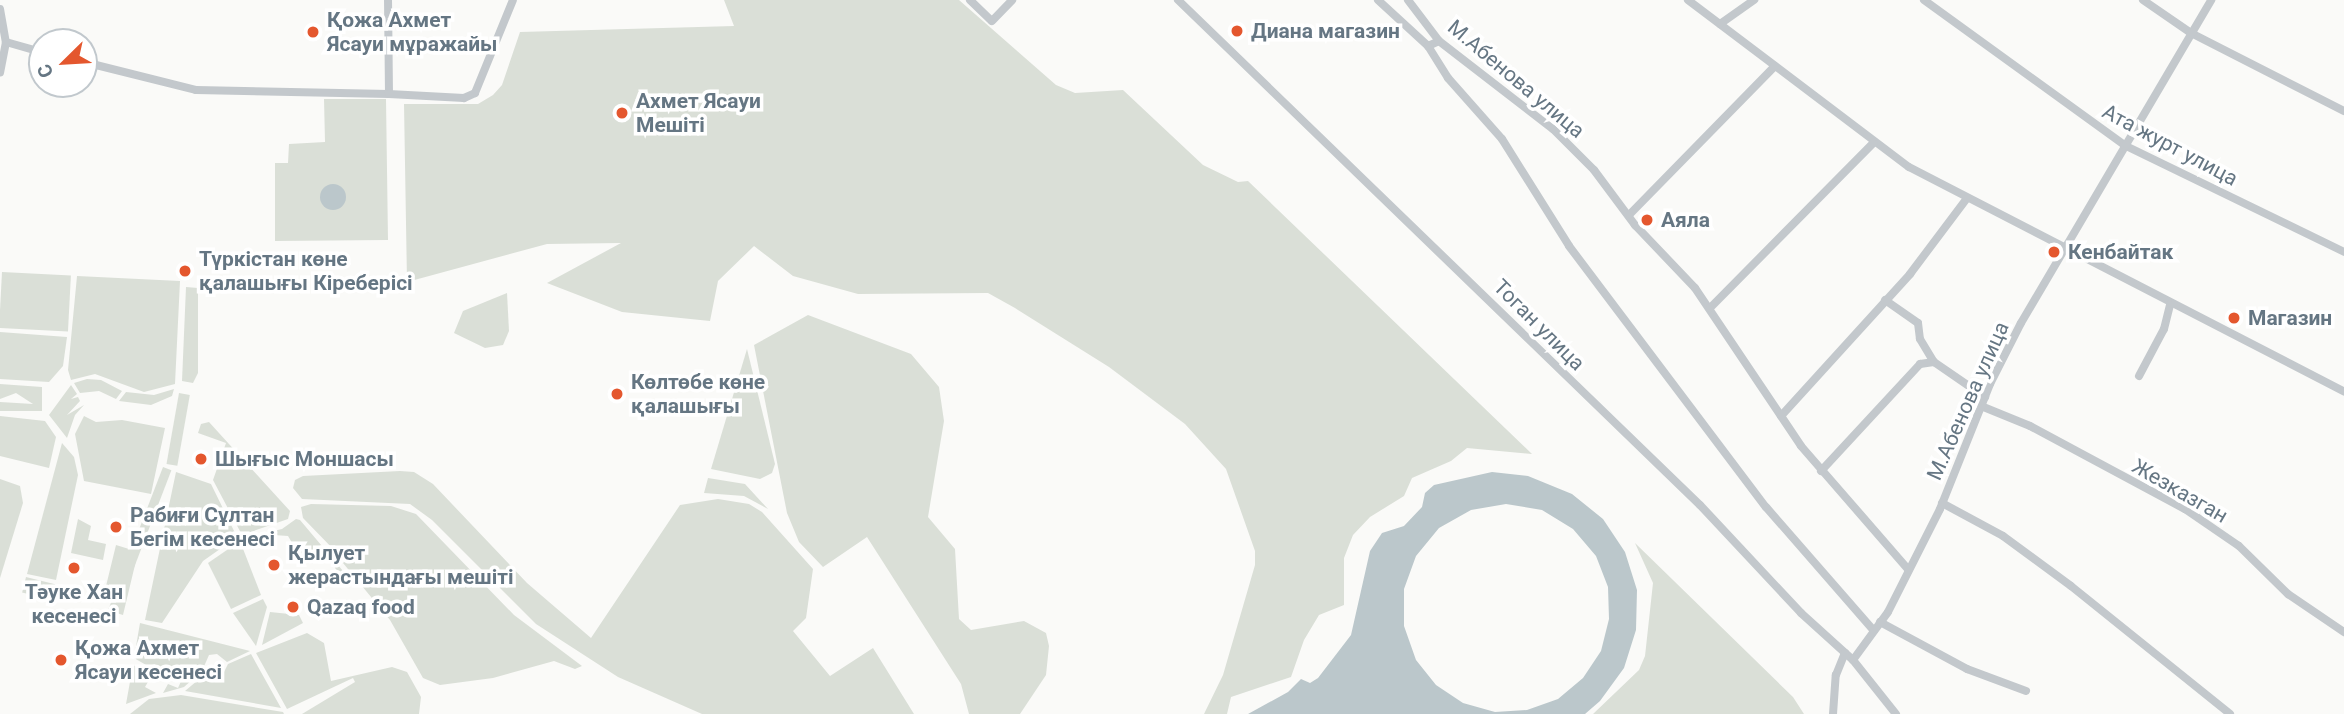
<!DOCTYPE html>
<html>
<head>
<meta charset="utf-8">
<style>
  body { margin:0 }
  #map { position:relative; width:2344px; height:714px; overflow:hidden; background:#fafaf8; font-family:Roboto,sans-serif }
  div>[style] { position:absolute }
  .green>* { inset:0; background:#dadfd7; transform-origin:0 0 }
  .water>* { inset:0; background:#bbc7cb }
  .round { border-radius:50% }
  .street>* { height:8px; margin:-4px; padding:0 4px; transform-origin:4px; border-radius:4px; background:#c3c8cc }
  .dots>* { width:19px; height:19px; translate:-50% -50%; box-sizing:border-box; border:4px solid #fff; border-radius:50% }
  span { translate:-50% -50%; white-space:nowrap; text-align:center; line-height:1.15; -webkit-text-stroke:7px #fff; paint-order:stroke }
  .poi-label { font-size:21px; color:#657683; font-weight:700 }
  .left { translate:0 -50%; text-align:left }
  .street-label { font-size:21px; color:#657683 }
  .north { position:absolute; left:28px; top:28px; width:70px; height:70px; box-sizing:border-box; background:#fff; border:2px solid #c1c8cd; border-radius:50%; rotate:246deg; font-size:19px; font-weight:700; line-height:28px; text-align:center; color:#657683 }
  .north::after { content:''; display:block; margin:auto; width:24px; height:32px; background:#e4572e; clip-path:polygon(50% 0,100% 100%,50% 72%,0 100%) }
</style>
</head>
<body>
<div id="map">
  <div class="green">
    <div style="clip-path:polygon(724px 0,959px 0,1056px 85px,1075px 93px,1123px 90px,1203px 165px,1238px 182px,1248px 181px,1532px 454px,1467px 448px,1451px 461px,1412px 478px,1404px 496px,1370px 517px,1353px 535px,1344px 558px,1344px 605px,1319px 615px,1304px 640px,1291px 677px,1231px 697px,1227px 714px,1204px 714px,1223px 675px,1255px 565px,1255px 551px,1226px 469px,1185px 424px,1109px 367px,1015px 308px,988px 293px,858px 294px,793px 276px,754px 246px,718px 281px,710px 321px,622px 312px,547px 283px,621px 243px,547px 244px,407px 282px,404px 104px,478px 104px,493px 95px,502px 85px,520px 32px,734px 26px)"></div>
    <div style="clip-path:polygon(324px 99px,386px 99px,388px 240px,275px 241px,275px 163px,288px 163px,289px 144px,325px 142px)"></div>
    <div style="left:2px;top:272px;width:69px;height:56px;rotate:3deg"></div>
    <div style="clip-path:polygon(77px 276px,180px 281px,175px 384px,144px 392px,95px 374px,71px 380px,68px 370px)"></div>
    <div style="clip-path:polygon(186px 287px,198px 288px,198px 373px,193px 383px,182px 381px)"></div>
    <div style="clip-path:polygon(507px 293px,509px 331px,503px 345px,485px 348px,454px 333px,463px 311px)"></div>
    <div style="clip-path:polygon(808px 315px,911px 354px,939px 387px,944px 421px,928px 517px,955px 549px,959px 619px,971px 630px,1024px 621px,1046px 633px,1049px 646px,1046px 675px,1020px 714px,969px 714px,961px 684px,867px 537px,823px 567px,799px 542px,787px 513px,754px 345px)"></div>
    <div style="clip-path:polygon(0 332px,67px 337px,63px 366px,49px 382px,0 379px)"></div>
    <div style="clip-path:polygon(747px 349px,775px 464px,772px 473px,760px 479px,711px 469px)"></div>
    <div style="clip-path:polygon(87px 379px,101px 380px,122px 391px,116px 399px,99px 391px,80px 393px,74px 383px)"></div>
    <div style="clip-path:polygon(0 384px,42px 387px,42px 411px,0 411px,0 402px,33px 404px,16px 393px,0 399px)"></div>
    <div style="clip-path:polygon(71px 385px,77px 394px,71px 399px,78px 397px,80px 401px,67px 415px,84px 405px,75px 415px,67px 438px,49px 415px)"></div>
    <div style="clip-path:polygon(174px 389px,172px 396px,151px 405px,119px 401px,126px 392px,154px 395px)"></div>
    <div style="left:179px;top:393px;width:11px;height:72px;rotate:10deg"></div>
    <div style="clip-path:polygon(0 416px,45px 421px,56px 437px,49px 468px,0 456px)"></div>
    <div style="clip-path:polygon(84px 416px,96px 422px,122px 420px,165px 428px,151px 494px,84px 481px,75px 434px)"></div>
    <div style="clip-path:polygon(209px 422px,290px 511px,288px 519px,242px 535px,213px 480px,226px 443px,198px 433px,201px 424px)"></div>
    <div style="clip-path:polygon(62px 443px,74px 457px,78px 475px,56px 580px,27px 574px)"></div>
    <div style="left:163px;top:467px;width:9px;height:152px;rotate:21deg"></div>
    <div style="clip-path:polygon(400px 471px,414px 472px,433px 484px,527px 583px,591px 638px,680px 505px,718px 499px,749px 504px,762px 512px,813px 569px,806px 618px,793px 631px,830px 676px,873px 648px,914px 714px,702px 714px,618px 677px,536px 624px,432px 520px,410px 504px,302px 499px,293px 488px,295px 480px,303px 476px)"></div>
    <div style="clip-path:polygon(176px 472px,211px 484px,237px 537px,203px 561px,162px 623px,145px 620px)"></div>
    <div style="clip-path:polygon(708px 478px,745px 484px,768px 509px,744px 496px,704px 493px)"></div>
    <div style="clip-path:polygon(0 479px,20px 486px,23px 503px,0 578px)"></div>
    <div style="clip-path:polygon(311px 504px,391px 506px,416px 514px,514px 615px,582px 666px,575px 669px,554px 661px,493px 678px,440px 685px,423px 678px,390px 620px,343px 563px,351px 556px,343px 547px,336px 552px,303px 518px,301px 507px)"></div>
    <div style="clip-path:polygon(78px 519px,91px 526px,88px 540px,106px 544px,103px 560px,71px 553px)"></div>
    <div style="clip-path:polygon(296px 519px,300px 520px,343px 571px,339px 574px,326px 554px,305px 565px,288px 536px,274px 535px,253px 550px,244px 538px,282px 529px)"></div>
    <div style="clip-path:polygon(240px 541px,261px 595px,231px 609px,208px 563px)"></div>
    <div style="clip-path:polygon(131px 542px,140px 544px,123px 615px,113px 612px,118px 590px,106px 586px,116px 545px,129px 549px)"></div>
    <div style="clip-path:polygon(1635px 543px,1793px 697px,1804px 714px,1593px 714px,1639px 670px,1645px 656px,1653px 583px)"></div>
    <div style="left:26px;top:577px;width:30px;height:16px;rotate:14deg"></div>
    <div style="clip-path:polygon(263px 599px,267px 607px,256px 646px,233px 613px)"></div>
    <div style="clip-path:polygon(270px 612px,299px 615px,303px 623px,262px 645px)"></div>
    <div style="clip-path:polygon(140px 623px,250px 651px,227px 662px,217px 654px,209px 655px,202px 671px,184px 687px,163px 693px,168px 684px,178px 688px,182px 679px,172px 680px,134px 658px)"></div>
    <div style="clip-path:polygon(307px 633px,324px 643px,331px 681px,392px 667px,407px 672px,421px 697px,419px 714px,302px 714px,355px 682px,353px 678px,287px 709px,256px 653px)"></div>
    <div style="clip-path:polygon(251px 654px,281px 708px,185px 691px,204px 675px,220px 680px,228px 664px)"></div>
    <div style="clip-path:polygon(133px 665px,152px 675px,145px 687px,156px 693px,126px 704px)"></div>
    <div style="clip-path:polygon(181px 695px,283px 712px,284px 714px,130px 714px,149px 699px)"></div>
  </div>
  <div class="water">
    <div class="round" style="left:320px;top:184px;width:26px;height:26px"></div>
    <div style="clip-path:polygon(evenodd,1492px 472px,1528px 476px,1572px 494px,1603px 519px,1625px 552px,1637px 590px,1636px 630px,1624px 668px,1600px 701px,1585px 714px,1248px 714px,1288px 692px,1301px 679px,1310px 683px,1318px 678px,1351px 635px,1370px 551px,1382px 533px,1404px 526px,1422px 507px,1425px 493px,1434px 485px,1492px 472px,1506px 504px,1542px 510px,1573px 529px,1596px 556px,1608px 587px,1609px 619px,1601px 651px,1583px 678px,1558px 699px,1527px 710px,1495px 712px,1463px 703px,1436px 685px,1416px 660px,1404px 626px,1404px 589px,1416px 556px,1439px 528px,1471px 510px,1506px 504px)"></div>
  </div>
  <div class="street">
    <div style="left:970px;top:0;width:30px;rotate:44deg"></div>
    <div style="left:992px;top:21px;width:29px;rotate:-46deg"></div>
    <div style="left:1178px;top:0;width:726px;rotate:44.05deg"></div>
    <div style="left:1700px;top:505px;width:148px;rotate:46.9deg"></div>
    <div style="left:1801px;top:613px;width:70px;rotate:42.1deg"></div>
    <div style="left:1853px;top:660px;width:69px;rotate:51.5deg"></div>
    <div style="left:1378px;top:0;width:68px;rotate:42.6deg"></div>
    <div style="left:1428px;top:46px;width:12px;rotate:-24deg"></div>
    <div style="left:1408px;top:0;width:51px;rotate:52.9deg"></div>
    <div style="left:1439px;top:41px;width:144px;rotate:37.7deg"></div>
    <div style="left:1553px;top:129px;width:58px;rotate:45deg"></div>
    <div style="left:1594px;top:170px;width:69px;rotate:53.3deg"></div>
    <div style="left:1635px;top:225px;width:87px;rotate:46.4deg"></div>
    <div style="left:1695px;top:288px;width:190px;rotate:56.1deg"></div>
    <div style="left:1801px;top:446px;width:163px;rotate:49deg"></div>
    <div style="left:1688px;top:0;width:277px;rotate:37.1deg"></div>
    <div style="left:1909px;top:167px;width:490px;rotate:27.3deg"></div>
    <div style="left:1924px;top:0;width:247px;rotate:35.9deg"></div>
    <div style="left:2124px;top:145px;width:245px;rotate:25.9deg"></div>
    <div style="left:2143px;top:0;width:58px;rotate:34.5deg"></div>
    <div style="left:2191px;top:33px;width:172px;rotate:27deg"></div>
    <div style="left:0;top:9px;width:34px;rotate:80deg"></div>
    <div style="left:6px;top:42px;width:31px;rotate:101deg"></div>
    <div style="left:1720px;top:24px;width:42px;rotate:-35.2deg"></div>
    <div style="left:6px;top:42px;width:37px;rotate:16deg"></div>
    <div style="left:1428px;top:46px;width:38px;rotate:58deg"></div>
    <div style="left:1448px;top:78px;width:81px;rotate:48.5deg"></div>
    <div style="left:1502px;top:139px;width:126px;rotate:57.9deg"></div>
    <div style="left:1569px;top:246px;width:327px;rotate:53deg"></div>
    <div style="left:1766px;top:507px;width:164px;rotate:48.9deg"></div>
    <div style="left:84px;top:62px;width:115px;rotate:14deg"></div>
    <div style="left:196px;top:90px;width:193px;rotate:1.2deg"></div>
    <div style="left:389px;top:94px;width:94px;rotate:-90.6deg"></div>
    <div style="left:389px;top:94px;width:75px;rotate:3.1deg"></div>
    <div style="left:464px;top:98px;width:12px;rotate:-24deg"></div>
    <div style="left:475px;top:93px;width:100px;rotate:-67.8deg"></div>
    <div style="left:1630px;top:214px;width:207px;rotate:-45.6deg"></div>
    <div style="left:1885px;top:300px;width:40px;rotate:34.9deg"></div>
    <div style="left:1918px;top:323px;width:16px;rotate:83deg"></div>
    <div style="left:1920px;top:339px;width:27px;rotate:59deg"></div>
    <div style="left:1710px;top:308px;width:232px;rotate:-45.3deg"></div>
    <div style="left:2139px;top:376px;width:53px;rotate:-62deg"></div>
    <div style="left:2164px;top:329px;width:25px;rotate:-76deg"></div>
    <div style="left:1981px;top:406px;width:53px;rotate:22.2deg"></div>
    <div style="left:2030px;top:426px;width:176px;rotate:28.2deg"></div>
    <div style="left:2185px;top:509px;width:65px;rotate:34.4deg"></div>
    <div style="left:2239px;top:546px;width:69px;rotate:44.4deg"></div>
    <div style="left:2288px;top:594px;width:68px;rotate:34.2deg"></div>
    <div style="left:1781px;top:416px;width:192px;rotate:-47.7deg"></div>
    <div style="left:1910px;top:274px;width:95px;rotate:-53.1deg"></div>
    <div style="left:1821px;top:471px;width:146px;rotate:-47.2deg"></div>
    <div style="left:1920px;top:364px;width:14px;rotate:-8deg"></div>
    <div style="left:1934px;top:362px;width:62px;rotate:34.5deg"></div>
    <div style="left:1942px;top:503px;width:69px;rotate:28.4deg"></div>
    <div style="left:2003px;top:536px;width:84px;rotate:36.3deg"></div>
    <div style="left:2071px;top:586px;width:204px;rotate:38.8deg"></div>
    <div style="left:1880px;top:622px;width:99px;rotate:28.4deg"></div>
    <div style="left:1967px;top:669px;width:63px;rotate:20.4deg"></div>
    <div style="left:1853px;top:660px;width:59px;rotate:-53.9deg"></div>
    <div style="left:1888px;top:612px;width:115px;rotate:-63.2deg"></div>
    <div style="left:1940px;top:509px;width:135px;rotate:-68.2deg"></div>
    <div style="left:1990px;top:384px;width:68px;rotate:-63.1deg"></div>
    <div style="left:2021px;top:323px;width:375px;rotate:-59.5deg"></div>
    <div style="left:1833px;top:714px;width:39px;rotate:-86deg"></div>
    <div style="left:1836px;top:675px;width:24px;rotate:-68deg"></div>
  </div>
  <div class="dots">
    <div style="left:1237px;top:31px;background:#e4572e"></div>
    <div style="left:313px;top:32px;background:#e4572e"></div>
    <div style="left:622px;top:113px;background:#e4572e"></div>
    <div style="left:1647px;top:220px;background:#e4572e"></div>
    <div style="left:2054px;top:252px;background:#e4572e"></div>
    <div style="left:185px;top:271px;background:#e4572e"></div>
    <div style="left:2234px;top:318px;background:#e4572e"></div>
    <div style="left:617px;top:394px;background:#e4572e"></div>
    <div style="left:201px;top:459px;background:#e4572e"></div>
    <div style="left:116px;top:527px;background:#e4572e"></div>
    <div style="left:274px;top:565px;background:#e4572e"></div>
    <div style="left:74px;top:568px;background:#e4572e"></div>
    <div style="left:293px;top:607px;background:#e4572e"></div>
    <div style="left:61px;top:660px;background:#e4572e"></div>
  </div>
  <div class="poi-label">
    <span class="left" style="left:327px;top:32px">Қожа Ахмет<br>Ясауи мұражайы</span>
    <span class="left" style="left:1251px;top:31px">Диана магазин</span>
    <span class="left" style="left:636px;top:113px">Ахмет Ясауи<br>Мешіті</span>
    <span class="left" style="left:1661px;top:220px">Аяла</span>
    <span class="left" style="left:2068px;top:252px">Кенбайтак</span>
    <span class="left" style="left:199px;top:271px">Түркістан көне<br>қалашығы Кіреберісі</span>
    <span class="left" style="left:2248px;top:318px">Магазин</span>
    <span class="left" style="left:631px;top:394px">Көлтөбе көне<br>қалашығы</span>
    <span class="left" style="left:215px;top:459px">Шығыс Моншасы</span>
    <span class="left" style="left:130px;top:527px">Рабиғи Сұлтан<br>Бегім кесенесі</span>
    <span class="left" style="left:288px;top:565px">Қылует<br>жерастындағы мешіті</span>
    <span style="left:74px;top:604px">Тәуке Хан<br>кесенесі</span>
    <span class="left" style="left:307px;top:607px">Qazaq food</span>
    <span class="left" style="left:75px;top:660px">Қожа Ахмет<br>Ясауи кесенесі</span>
  </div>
  <div class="street-label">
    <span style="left:1516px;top:79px;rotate:40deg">М.Абенова улица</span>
    <span style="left:2170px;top:145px;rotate:28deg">Ата журт улица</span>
    <span style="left:1539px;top:325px;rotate:45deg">Тоган улица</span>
    <span style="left:1968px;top:401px;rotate:-66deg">М.Абенова улица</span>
    <span style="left:2180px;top:491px;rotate:30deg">Жезказган</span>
  </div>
  <div class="north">С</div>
</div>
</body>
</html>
